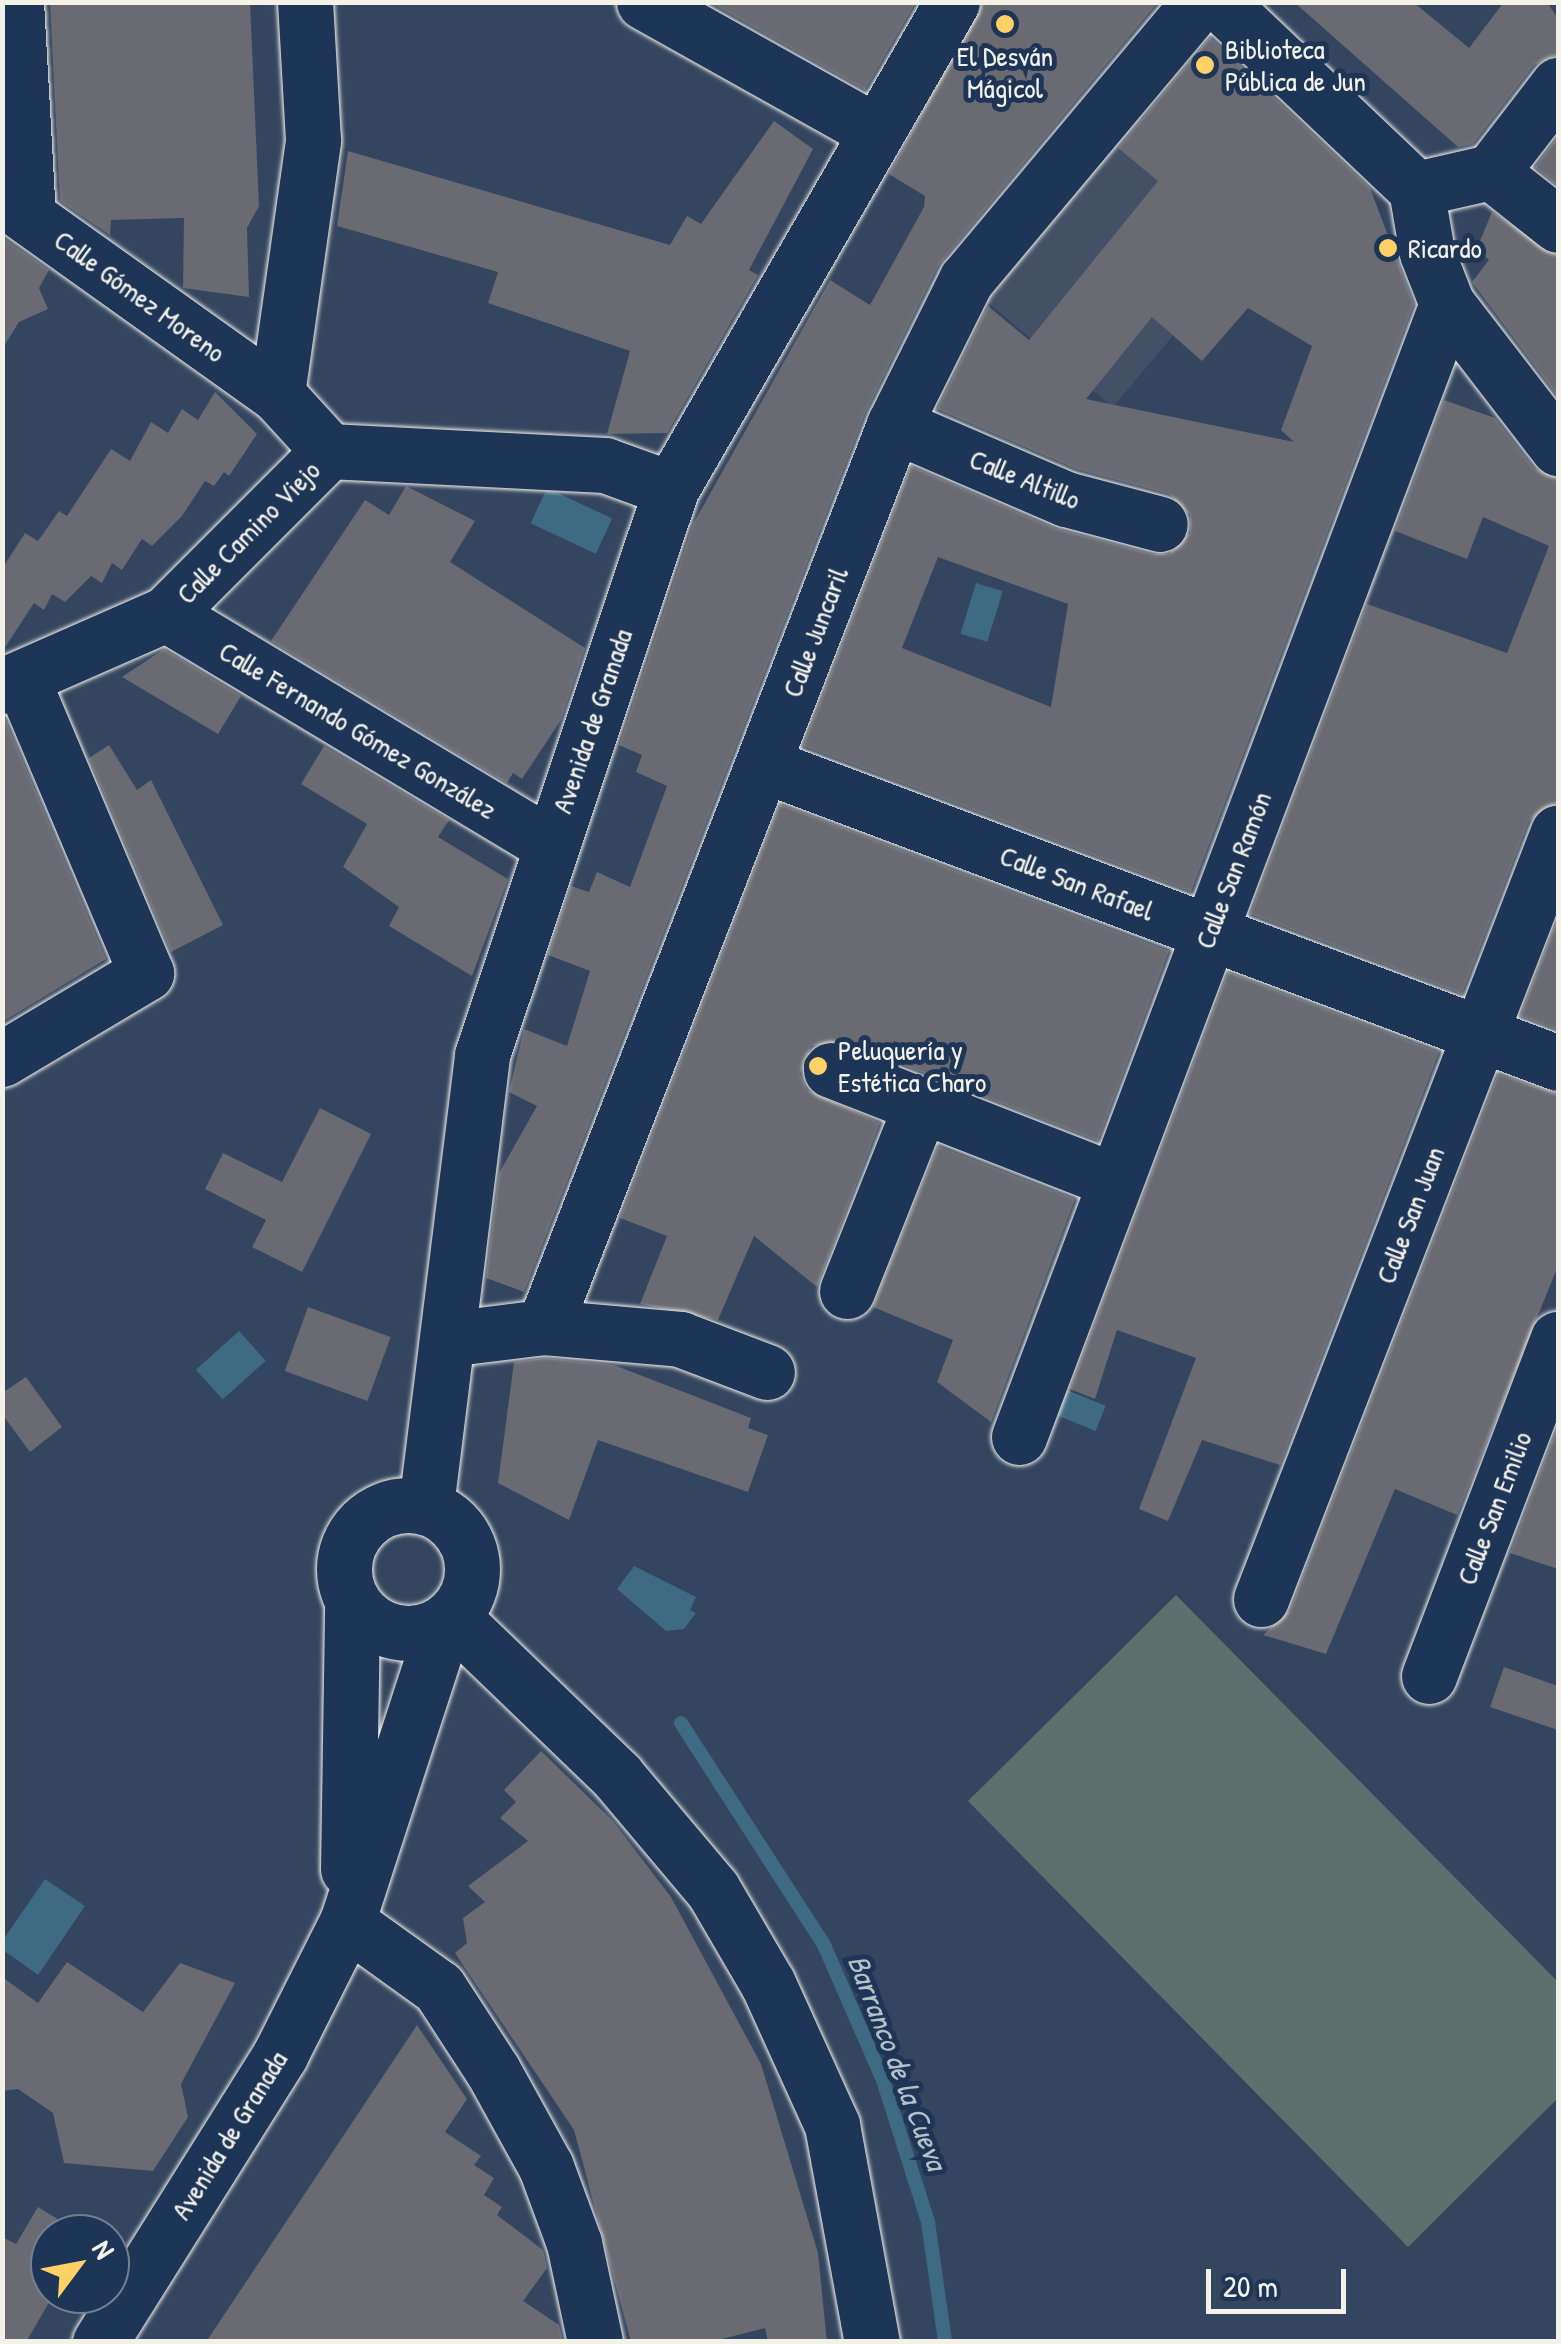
<!DOCTYPE html>
<html>
<head>
<meta charset="utf-8">
<style>
  body { margin:0 }
  #map { position:relative; width:1561px; height:2344px; overflow:hidden; background:#34455f; font-family:"Patrick Hand",sans-serif }
  div>[style] { position:absolute }
  .built>* { inset:0; background:#445065; transform-origin:0 0 }
  .green>* { inset:0; background:#5b716d }
  .water>* { inset:0; background:#3e6a84; transform-origin:0 0 }
  .stream>* { height:14px; margin:-7px; padding:0 7px; transform-origin:7px; border-radius:7px; background:#3e6a84 }
  .building>* { inset:0; background:#696a72; transform-origin:0 0 }
  .roads { filter:drop-shadow(0 0 2px #f4f1e8) drop-shadow(0 0 2px #f4f1e8) }
  .minor>* { height:55px; margin:-27.5px; padding:0 27.5px; transform-origin:27.5px; border-radius:27.5px; background:#1d3557 }
  .minor>.ring { margin:-27.5px; padding:0; box-sizing:content-box; background:none; border:55px solid #1d3557; border-radius:50% }
  .dots>* { width:28px; height:28px; translate:-50% -50%; box-sizing:border-box; border:5px solid #1d3557; border-radius:50% }
  span { translate:-50% -50%; white-space:nowrap; text-align:center; line-height:1.15; -webkit-text-stroke:10px #1d3557; paint-order:stroke }
  .poi-label { font-size:28px; color:#f4f1e8 }
  .left { translate:0 -50%; text-align:left }
  .street-label { font-size:28px; color:#f4f1e8 }
  .water-label { font-size:30px; color:#b4c2c5; font-style:italic }
  .frame { position:absolute; inset:0; border:5px solid #f4f1e8; pointer-events:none }
  .north { position:absolute; left:30px; top:2214px; width:100px; height:100px; box-sizing:border-box; background:#1d3557; border:2px solid #738091; border-radius:50%; rotate:58deg; font-size:28px; font-weight:700; line-height:40px; text-align:center; color:#f4f1e8 }
  .north::after { content:''; display:block; margin:auto; width:35px; height:45px; background:#ffd166; clip-path:polygon(50% 0,100% 100%,50% 72%,0 100%) }
  .scale { position:absolute; left:1206px; top:2269px; width:140px; height:45px; box-sizing:border-box; border:5px solid #f4f1e8; border-top:0; padding-left:12px; font-size:30px; line-height:35px; white-space:nowrap; color:#f4f1e8; -webkit-text-stroke:8px #1d3557; paint-order:stroke }
</style>
</head>
<body>
<div id="map">
  <div class="built">
    <div style="left:1134px;top:113px;width:173px;height:239px;rotate:40deg"></div>
  </div>
  <div class="green">
    <div style="clip-path:polygon(1176px 1595px,1558px 1982px,1558px 2098px,1408px 2247px,968px 1801px)"></div>
  </div>
  <div class="water">
    <div style="left:547px;top:488px;width:72px;height:39px;rotate:25deg"></div>
    <div style="left:976px;top:583px;width:28px;height:53px;rotate:17deg"></div>
    <div style="left:239px;top:1331px;width:40px;height:58px;rotate:48deg"></div>
    <div style="left:1064px;top:1389px;width:45px;height:27px;rotate:22deg"></div>
    <div style="clip-path:polygon(634px 1566px,696px 1597px,690px 1610px,696px 1613px,684px 1629px,666px 1631px,617px 1589px)"></div>
    <div style="clip-path:polygon(45px 1879px,85px 1906px,38px 1975px,3px 1950px,3px 1940px)"></div>
  </div>
  <div class="stream">
    <div style="left:681px;top:1723px;width:264px;rotate:57.2deg"></div>
    <div style="left:824px;top:1945px;width:147px;rotate:66.4deg"></div>
    <div style="left:883px;top:2080px;width:149px;rotate:72.4deg"></div>
    <div style="left:928px;top:2222px;width:121px;rotate:81.9deg"></div>
  </div>
  <div class="building">
    <div style="clip-path:polygon(50px 2px,250px 2px,259px 206px,247px 228px,249px 297px,183px 288px,184px 218px,111px 220px,110px 235px,60px 201px)"></div>
    <div style="clip-path:polygon(709px 2px,916px 2px,865px 90px)"></div>
    <div style="clip-path:polygon(983px 2px,1158px 2px,938px 266px,865px 414px,524px 1292px,486px 1278px,499px 1173px,537px 1106px,509px 1092px,524px 1029px,567px 1046px,590px 971px,548px 955px,571px 886px,589px 892px,597px 872px,630px 887px,667px 786px,636px 772px,642px 755px,619px 745px,693px 524px,830px 280px,870px 305px,924px 207px,925px 196px,889px 174px)"></div>
    <div style="clip-path:polygon(1294px 2px,1413px 2px,1469px 48px,1504px 2px,1547px 2px,1558px 19px,1558px 54px,1534px 65px,1473px 144px,1458px 147px)"></div>
    <div style="clip-path:polygon(evenodd,1210px 37px,1370px 188px,1414px 304px,1191px 892px,803px 746px,911px 466px,1054px 528px,1152px 554px,1169px 554px,1190px 533px,1190px 515px,1169px 494px,1076px 469px,937px 409px,988px 306px,1029px 340px,1158px 181px,1118px 148px,1210px 37px,1248px 308px,1312px 346px,1281px 430px,1294px 442px,1086px 399px,1152px 317px,1202px 361px,1248px 308px,1210px 37px,938px 557px,1068px 604px,1051px 707px,902px 648px,938px 557px)"></div>
    <div style="clip-path:polygon(774px 121px,813px 149px,749px 270px,758px 275px,667px 433px,607px 434px,630px 351px,488px 303px,498px 272px,337px 226px,348px 151px,670px 245px,687px 216px,701px 224px)"></div>
    <div style="clip-path:polygon(1558px 136px,1558px 186px,1535px 167px)"></div>
    <div style="clip-path:polygon(1492px 212px,1558px 255px,1558px 397px,1472px 282px,1489px 260px,1477px 248px)"></div>
    <div style="clip-path:polygon(2px 237px,49px 270px,39px 288px,48px 309px,19px 322px,2px 349px)"></div>
    <div style="clip-path:polygon(215px 392px,257px 434px,229px 476px,224px 472px,214px 486px,205px 481px,182px 516px,152px 546px,142px 539px,122px 570px,112px 563px,102px 583px,91px 576px,65px 602px,52px 594px,44px 610px,34px 603px,2px 652px,2px 569px,25px 533px,38px 541px,59px 511px,67px 516px,111px 449px,130px 461px,151px 422px,168px 433px,182px 409px,198px 420px)"></div>
    <div style="clip-path:polygon(1444px 400px,1495px 418px,1534px 468px,1558px 479px,1558px 802px,1529px 821px,1462px 994px,1250px 914px,1367px 604px,1507px 653px,1549px 546px,1483px 517px,1467px 559px,1395px 531px)"></div>
    <div style="clip-path:polygon(406px 486px,475px 521px,450px 562px,585px 648px,561px 720px,522px 779px,513px 773px,507px 783px,271px 641px,365px 500px,389px 515px)"></div>
    <div style="clip-path:polygon(164px 649px,241px 696px,218px 734px,122px 677px)"></div>
    <div style="clip-path:polygon(4px 716px,106px 959px,2px 1022px,2px 717px)"></div>
    <div style="clip-path:polygon(109px 745px,137px 790px,151px 780px,223px 925px,171px 952px,89px 758px)"></div>
    <div style="clip-path:polygon(324px 746px,449px 820px,438px 837px,508px 879px,472px 976px,389px 926px,399px 907px,343px 867px,367px 824px,301px 784px)"></div>
    <div style="clip-path:polygon(780px 804px,1169px 951px,1098px 1141px,842px 1041px,811px 1046px,800px 1074px,807px 1090px,880px 1123px,817px 1287px,754px 1236px,718px 1320px,640px 1304px,667px 1236px,620px 1218px)"></div>
    <div style="clip-path:polygon(1558px 917px,1558px 1030px,1520px 1016px)"></div>
    <div style="clip-path:polygon(1228px 972px,1439px 1052px,1280px 1465px,1202px 1440px,1168px 1521px,1139px 1509px,1196px 1358px,1117px 1330px,1095px 1399px,1070px 1389px)"></div>
    <div style="clip-path:polygon(1498px 1074px,1558px 1094px,1558px 1266px,1457px 1515px,1395px 1489px,1326px 1654px,1263px 1635px,1290px 1610px)"></div>
    <div style="clip-path:polygon(320px 1108px,371px 1134px,302px 1272px,252px 1247px,266px 1220px,205px 1189px,223px 1153px,282px 1182px)"></div>
    <div style="clip-path:polygon(938px 1146px,1075px 1199px,991px 1422px,937px 1382px,953px 1340px,873px 1307px)"></div>
    <div style="left:308px;top:1307px;width:88px;height:68px;rotate:20deg"></div>
    <div style="clip-path:polygon(545px 1358px,614px 1365px,751px 1418px,748px 1428px,768px 1435px,748px 1492px,598px 1440px,569px 1520px,498px 1483px,514px 1362px)"></div>
    <div style="clip-path:polygon(26px 1377px,62px 1427px,30px 1452px,2px 1414px,2px 1393px)"></div>
    <div style="clip-path:polygon(1558px 1425px,1558px 1569px,1510px 1553px)"></div>
    <div style="clip-path:polygon(1504px 1667px,1558px 1686px,1558px 1730px,1490px 1707px)"></div>
    <div style="clip-path:polygon(541px 1751px,613px 1821px,671px 1897px,761px 2064px,818px 2253px,827px 2342px,768px 2342px,765px 2328px,710px 2342px,631px 2342px,574px 2130px,455px 1953px,467px 1943px,463px 1918px,485px 1902px,468px 1886px,528px 1841px,500px 1818px,516px 1802px,504px 1790px)"></div>
    <div style="clip-path:polygon(67px 1962px,143px 2012px,180px 1963px,235px 1983px,181px 2084px,188px 2117px,153px 2171px,64px 2163px,53px 2113px,18px 2089px,2px 2091px,2px 1977px,38px 2003px)"></div>
    <div style="clip-path:polygon(417px 2025px,467px 2099px,445px 2132px,481px 2156px,474px 2165px,494px 2178px,484px 2195px,502px 2207px,497px 2215px,543px 2250px,547px 2268px,523px 2301px,559px 2325px,563px 2342px,206px 2342px)"></div>
    <div style="clip-path:polygon(38px 2207px,82px 2234px,50px 2234px,54px 2294px,26px 2342px,2px 2342px,2px 2237px,16px 2244px)"></div>
  </div>
  <div class="roads">
    <div class="minor">
      <div style="left:16px;top:2px;width:214px;rotate:86.8deg"></div>
      <div style="left:644px;top:2px;width:265px;rotate:29.2deg"></div>
      <div style="left:1219px;top:2px;width:272px;rotate:43.5deg"></div>
      <div style="left:1416px;top:189px;width:65px;rotate:80.2deg"></div>
      <div style="left:1427px;top:253px;width:55px;rotate:68.6deg"></div>
      <div style="left:1447px;top:304px;width:182px;rotate:52.4deg"></div>
      <div style="left:1491px;top:172px;width:85px;rotate:38.3deg"></div>
      <div style="left:1416px;top:189px;width:77px;rotate:-12.8deg"></div>
      <div style="left:1491px;top:172px;width:110px;rotate:-52.4deg"></div>
      <div style="left:2px;top:198px;width:338px;rotate:35.5deg"></div>
      <div style="left:277px;top:394px;width:77px;rotate:47.6deg"></div>
      <div style="left:329px;top:451px;width:276px;rotate:2.9deg"></div>
      <div style="left:605px;top:465px;width:70px;rotate:20deg"></div>
      <div style="left:277px;top:394px;width:257px;rotate:-81.9deg"></div>
      <div style="left:313px;top:140px;width:138px;rotate:-93.3deg"></div>
      <div style="left:894px;top:425px;width:187px;rotate:23.3deg"></div>
      <div style="left:1066px;top:499px;width:97px;rotate:14.9deg"></div>
      <div style="left:166px;top:614px;width:448px;rotate:31deg"></div>
      <div style="left:2px;top:686px;width:179px;rotate:-23.7deg"></div>
      <div style="left:166px;top:614px;width:231px;rotate:-45deg"></div>
      <div style="left:764px;top:765px;width:848px;rotate:20.57deg"></div>
      <div style="left:2px;top:1059px;width:168px;rotate:-30.8deg"></div>
      <div style="left:146px;top:973px;width:318px;rotate:-112.9deg"></div>
      <div style="left:831px;top:1070px;width:305px;rotate:21.3deg"></div>
      <div style="left:847px;top:1291px;width:200px;rotate:-68.3deg"></div>
      <div style="left:544px;top:1327px;width:968px;rotate:-68.79deg"></div>
      <div style="left:894px;top:425px;width:162px;rotate:-63.6deg"></div>
      <div style="left:966px;top:280px;width:363px;rotate:-50deg"></div>
      <div style="left:447px;top:1339px;width:98px;rotate:-7.1deg"></div>
      <div style="left:544px;top:1327px;width:137px;rotate:5deg"></div>
      <div style="left:680px;top:1339px;width:93px;rotate:20.8deg"></div>
      <div style="left:1019px;top:1437px;width:1211px;rotate:-69.31deg"></div>
      <div class="ring" style="left:344px;top:1505px;width:73px;height:73px"></div>
      <div style="left:426px;top:1506px;width:454px;rotate:-82.9deg"></div>
      <div style="left:482px;top:1055px;width:597px;rotate:-71.53deg"></div>
      <div style="left:671px;top:489px;width:562px;rotate:-60.01deg"></div>
      <div style="left:1261px;top:1599px;width:822px;rotate:-68.83deg"></div>
      <div style="left:452px;top:1617px;width:229px;rotate:43.9deg"></div>
      <div style="left:617px;top:1776px;width:149px;rotate:49.9deg"></div>
      <div style="left:713px;top:1890px;width:109px;rotate:59.7deg"></div>
      <div style="left:768px;top:1984px;width:155px;rotate:65.6deg"></div>
      <div style="left:832px;top:2125px;width:221px;rotate:79.6deg"></div>
      <div style="left:1429px;top:1676px;width:361px;rotate:-69.1deg"></div>
      <div style="left:348px;top:1869px;width:268px;rotate:-89.1deg"></div>
      <div style="left:347px;top:1922px;width:113px;rotate:35.7deg"></div>
      <div style="left:439px;top:1988px;width:99px;rotate:57deg"></div>
      <div style="left:493px;top:2071px;width:110px;rotate:61.1deg"></div>
      <div style="left:546px;top:2167px;width:81px;rotate:69.8deg"></div>
      <div style="left:574px;top:2243px;width:101px;rotate:78deg"></div>
      <div style="left:100px;top:2342px;width:339px;rotate:-57.9deg"></div>
      <div style="left:280px;top:2055px;width:149px;rotate:-63.3deg"></div>
      <div style="left:347px;top:1922px;width:314px;rotate:-72deg"></div>
    </div>
  </div>
  <div class="dots">
    <div style="left:1005px;top:24px;background:#ffd166"></div>
    <div style="left:1205px;top:65px;background:#ffd166"></div>
    <div style="left:1388px;top:248px;background:#ffd166"></div>
    <div style="left:818px;top:1066px;background:#ffd166"></div>
  </div>
  <div class="poi-label">
    <span class="left" style="left:1225px;top:65px">Biblioteca<br>Pública de Jun</span>
    <span style="left:1005px;top:72px">El Desván<br>Mágicol</span>
    <span class="left" style="left:1408px;top:248px">Ricardo</span>
    <span class="left" style="left:838px;top:1066px">Peluquería y<br>Estética Charo</span>
  </div>
  <div class="street-label">
    <span style="left:140px;top:296px;rotate:36deg">Calle Gómez Moreno</span>
    <span style="left:1025px;top:479px;rotate:22deg">Calle Altillo</span>
    <span style="left:248px;top:532px;rotate:-45deg">Calle Camino Viejo</span>
    <span style="left:815px;top:632px;rotate:-69deg">Calle Juncaril</span>
    <span style="left:592px;top:721px;rotate:-71deg">Avenida de Granada</span>
    <span style="left:358px;top:730px;rotate:31deg">Calle Fernando Gómez González</span>
    <span style="left:1233px;top:870px;rotate:-69deg">Calle San Ramón</span>
    <span style="left:1077px;top:883px;rotate:21deg">Calle San Rafael</span>
    <span style="left:1410px;top:1215px;rotate:-69deg">Calle San Juan</span>
    <span style="left:1494px;top:1508px;rotate:-69deg">Calle San Emilio</span>
    <span style="left:229px;top:2135px;rotate:-58deg">Avenida de Granada</span>
  </div>
  <div class="water-label">
    <span style="left:898px;top:2062px;rotate:69deg">Barranco de la Cueva</span>
  </div>
  <div class="frame"></div>
  <div class="north">N</div>
  <div class="scale">20 m</div>
</div>
</body>
</html>
